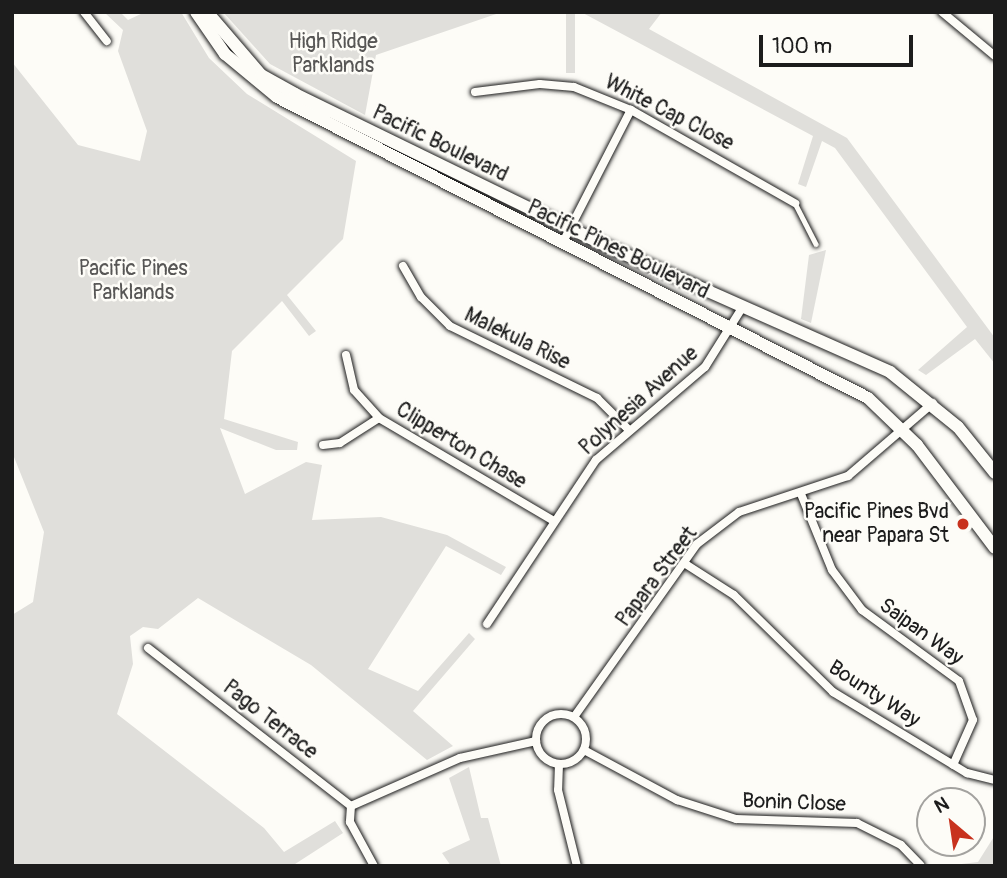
<!DOCTYPE html>
<html>
<head>
<meta charset="utf-8">
<style>
  body { margin:0 }
  #map { position:relative; width:1007px; height:878px; overflow:hidden; background:#fdfcf7; font-family:Pangolin,sans-serif }
  div>[style] { position:absolute }
  .green>* { inset:0; background:#e0dfdb; transform-origin:0 0 }
  .roads { filter:drop-shadow(0 0 2px #1c1c1c) drop-shadow(0 0 2px #1c1c1c) }
  .lane>* { height:4.5px; margin:-2.25px; padding:0 2.25px; transform-origin:2.25px; border-radius:2.25px; background:#fdfcf7 }
  .street>* { height:8px; margin:-4px; padding:0 4px; transform-origin:4px; border-radius:4px; background:#fdfcf7 }
  .street>.ring { margin:-4px; padding:0; box-sizing:content-box; background:none; border:8px solid #fdfcf7; border-radius:50% }
  .primary>* { height:12px; margin:-6px; padding:0 6px; transform-origin:6px; border-radius:6px; background:#fdfcf7 }
  .dots>* { width:19px; height:19px; translate:-50% -50%; box-sizing:border-box; border:4px solid #fdfcf7; border-radius:50% }
  span { translate:-50% -50%; white-space:nowrap; text-align:center; line-height:1.15; -webkit-text-stroke:5px #fdfcf7; paint-order:stroke }
  .park-label { font-size:21px; color:#575655 }
  .street-label { font-size:21px; color:#1c1c1c }
  .poi-label { font-size:21px; color:#1c1c1c }
  .right { translate:-100% -50%; text-align:right }
  .frame { position:absolute; inset:0; border:14px solid #1c1c1c; pointer-events:none }
  .north { position:absolute; left:916px; top:787px; width:70px; height:70px; box-sizing:border-box; background:#fdfcf7; border:2px solid #a3a29f; border-radius:50%; rotate:331deg; font-size:19px; font-weight:700; line-height:28px; text-align:center; color:#1c1c1c }
  .north::after { content:''; display:block; margin:auto; width:24px; height:32px; background:#c8321e; clip-path:polygon(50% 0,100% 100%,50% 72%,0 100%) }
  .scale { position:absolute; left:759px; top:35px; width:154px; height:32px; box-sizing:border-box; border:4px solid #1c1c1c; border-top:0; padding-left:9px; font-size:21px; line-height:24px; white-space:nowrap; color:#1c1c1c; -webkit-text-stroke:5px #fdfcf7; paint-order:stroke }
</style>
</head>
<body>
<div id="map">
  <div class="green">
    <div style="clip-path:polygon(104px 12px,120px 12px,128px 20px,145px 12px,181px 12px,209px 58px,247px 94px,356px 161px,343px 239px,287px 295px,316px 331px,309px 336px,282px 301px,232px 351px,224px 419px,298px 442px,297px 450px,276px 450px,220px 428px,245px 494px,306px 462px,322px 465px,312px 520px,381px 517px,447px 535px,506px 567px,501px 575px,446px 546px,368px 669px,418px 691px,469px 633px,475px 639px,413px 711px,453px 746px,427px 760px,311px 665px,198px 598px,158px 629px,143px 627px,130px 636px,133px 664px,117px 714px,264px 828px,284px 852px,335px 821px,343px 833px,292px 866px,12px 866px,12px 615px,33px 602px,44px 532px,12px 452px,12px 62px,78px 145px,140px 161px,147px 131px,118px 51px,123px 30px)"></div>
    <div style="clip-path:polygon(223px 12px,502px 12px,376px 55px,365px 115px,270px 64px)"></div>
    <div style="left:566px;top:12px;width:9px;height:61px"></div>
    <div style="clip-path:polygon(581px 12px,662px 12px,649px 29px,847px 138px,995px 338px,995px 364px,975px 339px,926px 375px,918px 370px,967px 327px,835px 148px,822px 141px,806px 187px,798px 184px,813px 136px)"></div>
    <div style="clip-path:polygon(826px 250px,811px 323px,801px 319px,809px 255px)"></div>
    <div style="clip-path:polygon(469px 767px,481px 818px,488px 818px,501px 866px,451px 866px,442px 853px,470px 840px,449px 778px)"></div>
    <div style="clip-path:polygon(995px 835px,995px 866px,945px 866px,978px 862px)"></div>
  </div>
  <div class="roads">
    <div class="lane">
      <div style="left:795px;top:203px;width:46px;rotate:62.9deg"></div>
    </div>
    <div class="street">
      <div style="left:84px;top:12px;width:37px;rotate:52deg"></div>
      <div style="left:942px;top:12px;width:69px;rotate:39.7deg"></div>
      <div style="left:475px;top:92px;width:65px;rotate:-7deg"></div>
      <div style="left:540px;top:84px;width:34px;rotate:5deg"></div>
      <div style="left:574px;top:87px;width:61px;rotate:22deg"></div>
      <div style="left:631px;top:110px;width:189px;rotate:29.6deg"></div>
      <div style="left:562px;top:244px;width:151px;rotate:-62.8deg"></div>
      <div style="left:403px;top:266px;width:36px;rotate:60deg"></div>
      <div style="left:421px;top:297px;width:41px;rotate:45deg"></div>
      <div style="left:450px;top:326px;width:164px;rotate:26.1deg"></div>
      <div style="left:597px;top:398px;width:45px;rotate:45deg"></div>
      <div style="left:346px;top:355px;width:36px;rotate:77deg"></div>
      <div style="left:354px;top:390px;width:38px;rotate:48deg"></div>
      <div style="left:379px;top:418px;width:201px;rotate:30.5deg"></div>
      <div style="left:323px;top:445px;width:17px;rotate:-7deg"></div>
      <div style="left:340px;top:443px;width:46px;rotate:-32.7deg"></div>
      <div style="left:801px;top:494px;width:82px;rotate:67.8deg"></div>
      <div style="left:832px;top:570px;width:50px;rotate:53.1deg"></div>
      <div style="left:862px;top:610px;width:120px;rotate:36.2deg"></div>
      <div style="left:959px;top:681px;width:41px;rotate:70.3deg"></div>
      <div style="left:973px;top:720px;width:49px;rotate:114deg"></div>
      <div style="left:684px;top:563px;width:59px;rotate:32.6deg"></div>
      <div style="left:734px;top:595px;width:139px;rotate:44.4deg"></div>
      <div style="left:833px;top:692px;width:157px;rotate:31.2deg"></div>
      <div style="left:967px;top:773px;width:29px;rotate:14deg"></div>
      <div style="left:487px;top:624px;width:197px;rotate:-56.4deg"></div>
      <div style="left:596px;top:460px;width:143px;rotate:-40.5deg"></div>
      <div style="left:705px;top:367px;width:70px;rotate:-57.9deg"></div>
      <div style="left:148px;top:648px;width:257px;rotate:37.9deg"></div>
      <div style="left:351px;top:806px;width:16px;rotate:94deg"></div>
      <div style="left:350px;top:822px;width:50px;rotate:61.4deg"></div>
      <div class="ring" style="left:536px;top:714px;width:42px;height:42px"></div>
      <div style="left:574px;top:717px;width:212px;rotate:-54.6deg"></div>
      <div style="left:697px;top:544px;width:53px;rotate:-37.3deg"></div>
      <div style="left:739px;top:512px;width:115px;rotate:-18.3deg"></div>
      <div style="left:848px;top:476px;width:112px;rotate:-40.7deg"></div>
      <div style="left:584px;top:750px;width:106px;rotate:28.3deg"></div>
      <div style="left:677px;top:800px;width:62px;rotate:17.9deg"></div>
      <div style="left:736px;top:819px;width:121px;rotate:1.9deg"></div>
      <div style="left:857px;top:823px;width:49px;rotate:26.6deg"></div>
      <div style="left:901px;top:845px;width:28px;rotate:46deg"></div>
      <div style="left:559px;top:764px;width:26px;rotate:92deg"></div>
      <div style="left:558px;top:790px;width:78px;rotate:76deg"></div>
      <div style="left:351px;top:806px;width:119px;rotate:-23.8deg"></div>
      <div style="left:460px;top:758px;width:78px;rotate:-12.6deg"></div>
    </div>
    <div class="primary">
      <div style="left:196px;top:12px;width:51px;rotate:55.4deg"></div>
      <div style="left:225px;top:54px;width:67px;rotate:39.6deg"></div>
      <div style="left:277px;top:97px;width:663px;rotate:26.99deg"></div>
      <div style="left:868px;top:398px;width:68px;rotate:43.8deg"></div>
      <div style="left:917px;top:445px;width:129px;rotate:52.9deg"></div>
      <div style="left:207px;top:12px;width:83px;rotate:49.4deg"></div>
      <div style="left:261px;top:75px;width:39px;rotate:29deg"></div>
      <div style="left:295px;top:94px;width:354px;rotate:26deg"></div>
      <div style="left:613px;top:249px;width:303px;rotate:23.9deg"></div>
      <div style="left:890px;top:372px;width:87px;rotate:39deg"></div>
      <div style="left:958px;top:427px;width:59px;rotate:51.2deg"></div>
    </div>
  </div>
  <div class="dots">
    <div style="left:963px;top:524px;background:#c8321e"></div>
  </div>
  <div class="park-label">
    <span style="left:333px;top:54px">High Ridge<br>Parklands</span>
    <span style="left:133px;top:281px">Pacific Pines<br>Parklands</span>
  </div>
  <div class="street-label">
    <span style="left:669px;top:113px;rotate:27deg">White Cap Close</span>
    <span style="left:440px;top:144px;rotate:26deg">Pacific Boulevard</span>
    <span style="left:618px;top:250px;rotate:26deg">Pacific Pines Boulevard</span>
    <span style="left:517px;top:339px;rotate:26deg">Malekula Rise</span>
    <span style="left:639px;top:401px;rotate:-42deg">Polynesia Avenue</span>
    <span style="left:461px;top:446px;rotate:31deg">Clipperton Chase</span>
    <span style="left:657px;top:577px;rotate:-53deg">Papara Street</span>
    <span style="left:921px;top:632px;rotate:36deg">Saipan Way</span>
    <span style="left:874px;top:694px;rotate:33deg">Bounty Way</span>
    <span style="left:270px;top:720px;rotate:38deg">Pago Terrace</span>
    <span style="left:794px;top:803px;rotate:2deg">Bonin Close</span>
  </div>
  <div class="poi-label">
    <span class="right" style="left:949px;top:524px">Pacific Pines Bvd<br>near Papara St</span>
  </div>
  <div class="frame"></div>
  <div class="north">N</div>
  <div class="scale">100 m</div>
</div>
</body>
</html>
